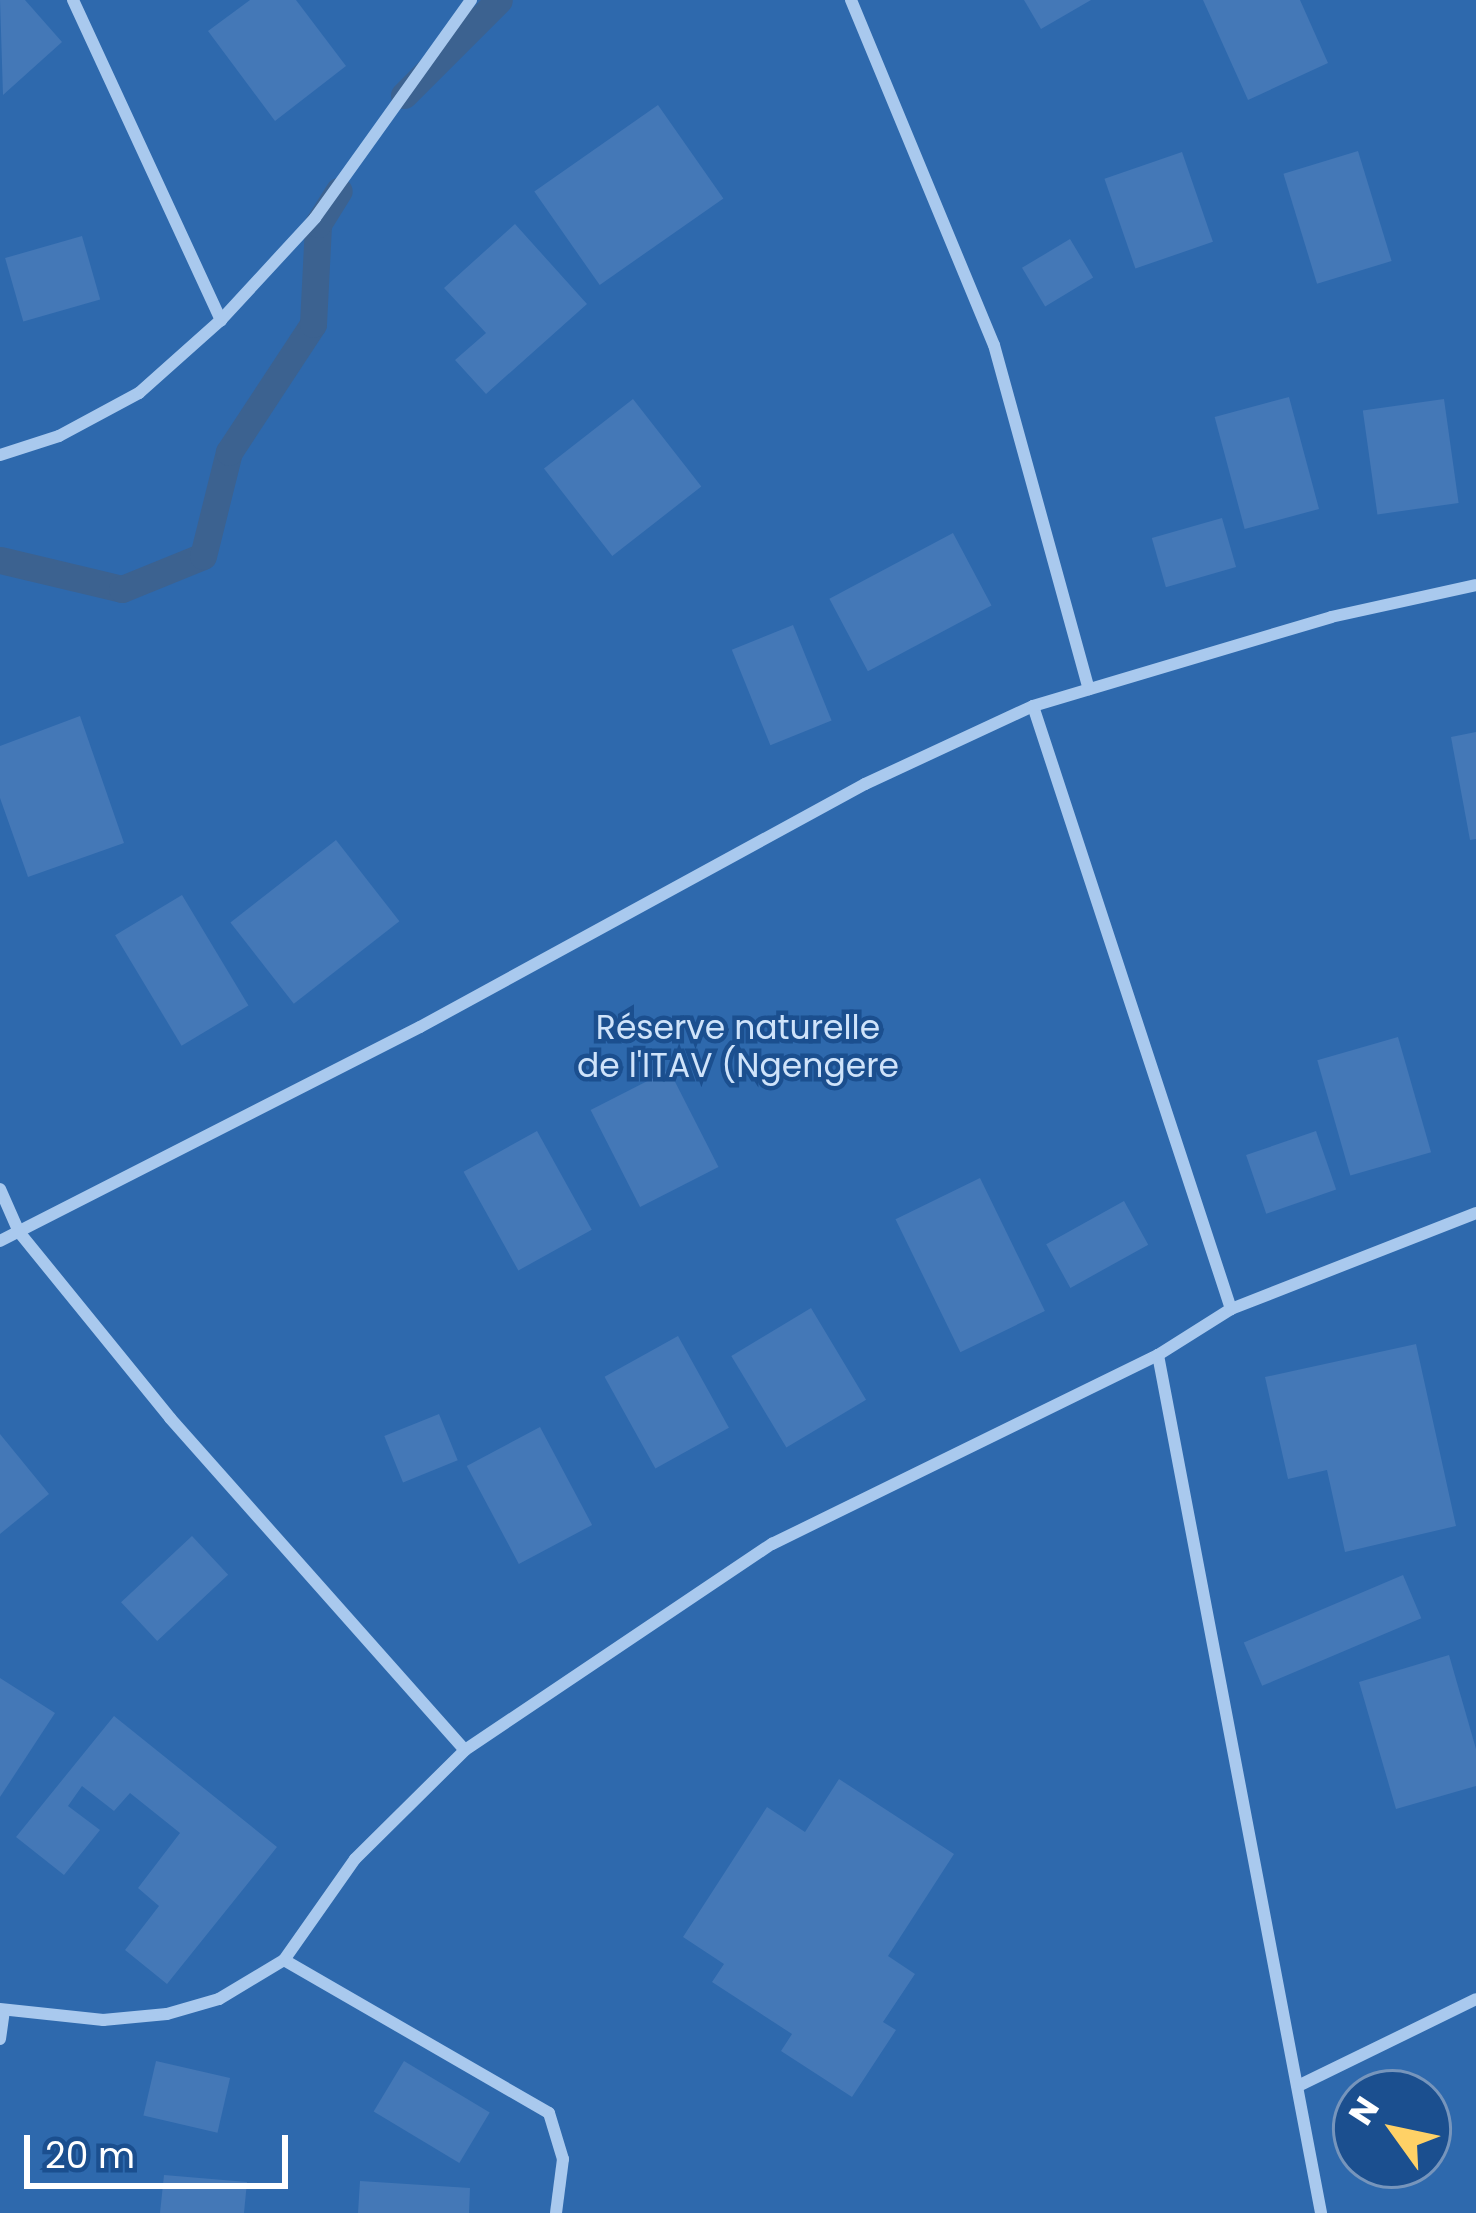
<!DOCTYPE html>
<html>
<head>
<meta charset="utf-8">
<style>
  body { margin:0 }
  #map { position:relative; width:1476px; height:2213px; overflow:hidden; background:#1b4f8f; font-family:Poppins,sans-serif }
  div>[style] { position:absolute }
  .green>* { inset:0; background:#2e69ad }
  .stream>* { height:27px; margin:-13.5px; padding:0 13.5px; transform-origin:13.5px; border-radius:13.5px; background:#3c6290 }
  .building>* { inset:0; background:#4478b7; transform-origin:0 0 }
  .street>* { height:12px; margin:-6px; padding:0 6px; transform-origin:6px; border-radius:6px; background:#a9c9ee }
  span { translate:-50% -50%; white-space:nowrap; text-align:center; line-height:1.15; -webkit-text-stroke:9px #1b4f8f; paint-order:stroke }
  .park-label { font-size:33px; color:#cfe3fa }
  .north { position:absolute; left:1332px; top:2069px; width:120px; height:120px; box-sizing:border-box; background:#1b4f8f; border:3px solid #7695bc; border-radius:50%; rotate:303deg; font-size:33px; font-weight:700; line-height:48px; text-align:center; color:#fff }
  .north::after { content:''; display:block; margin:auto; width:42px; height:54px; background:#ffd166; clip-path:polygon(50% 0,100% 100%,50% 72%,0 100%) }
  .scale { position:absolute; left:24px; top:2135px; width:264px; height:54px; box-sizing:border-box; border:6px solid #fff; border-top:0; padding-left:15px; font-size:36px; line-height:42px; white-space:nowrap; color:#fff; -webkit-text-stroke:9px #1b4f8f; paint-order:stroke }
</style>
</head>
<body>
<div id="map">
  <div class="green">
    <div style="clip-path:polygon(evenodd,0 0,1476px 0,1476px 2213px,0 2213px,0 0,1356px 2093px,1428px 2093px,1428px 2165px,1356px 2165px,1356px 2093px)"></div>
  </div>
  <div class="stream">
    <div style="left:404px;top:95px;width:134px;rotate:-45deg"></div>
    <div style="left:0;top:560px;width:125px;rotate:13.4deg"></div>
    <div style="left:122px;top:589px;width:87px;rotate:-22.2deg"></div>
    <div style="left:203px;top:556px;width:107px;rotate:-76deg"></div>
    <div style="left:229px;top:452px;width:153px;rotate:-56.7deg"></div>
    <div style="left:313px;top:324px;width:100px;rotate:-87.1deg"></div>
    <div style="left:318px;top:224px;width:39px;rotate:-58deg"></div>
  </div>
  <div class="building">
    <div style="clip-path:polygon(0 0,25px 0,62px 42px,3px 95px)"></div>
    <div style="clip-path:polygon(250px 0,296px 0,346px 66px,275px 121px,208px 31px)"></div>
    <div style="clip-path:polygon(1024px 0,1091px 0,1041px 29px)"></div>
    <div style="clip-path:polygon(1203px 0,1300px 0,1328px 63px,1248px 100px)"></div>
    <div style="left:658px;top:105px;width:114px;height:151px;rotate:55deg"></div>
    <div style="left:1358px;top:151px;width:115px;height:78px;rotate:73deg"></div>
    <div style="left:1182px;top:152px;width:95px;height:82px;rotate:71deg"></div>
    <div style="clip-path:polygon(515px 224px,587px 304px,486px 394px,455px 360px,486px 333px,444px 288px)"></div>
    <div style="left:82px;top:236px;width:66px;height:80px;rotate:74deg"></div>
    <div style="left:1070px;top:239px;width:45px;height:56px;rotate:59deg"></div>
    <div style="left:1289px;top:397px;width:116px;height:77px;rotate:75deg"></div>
    <div style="left:633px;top:399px;width:111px;height:113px;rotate:52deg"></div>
    <div style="left:1444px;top:399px;width:105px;height:82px;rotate:82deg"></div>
    <div style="left:1222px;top:518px;width:51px;height:73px;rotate:74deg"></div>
    <div style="left:953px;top:533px;width:82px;height:140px;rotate:62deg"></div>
    <div style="left:793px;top:625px;width:103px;height:66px;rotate:68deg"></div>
    <div style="clip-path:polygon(80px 716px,124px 843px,28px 877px,0 798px,0 746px)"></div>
    <div style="clip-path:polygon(1476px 732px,1476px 839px,1470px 840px,1451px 737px)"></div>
    <div style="left:336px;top:840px;width:103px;height:134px;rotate:52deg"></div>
    <div style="left:182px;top:895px;width:129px;height:78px;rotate:59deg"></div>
    <div style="left:1398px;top:1037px;width:120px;height:84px;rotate:74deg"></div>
    <div style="left:669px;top:1070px;width:109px;height:88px;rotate:63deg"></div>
    <div style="left:537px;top:1131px;width:113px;height:84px;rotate:61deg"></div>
    <div style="left:1316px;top:1131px;width:62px;height:74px;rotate:71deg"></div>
    <div style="left:980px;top:1178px;width:148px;height:94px;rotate:64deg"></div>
    <div style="left:1124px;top:1201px;width:50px;height:89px;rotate:61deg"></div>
    <div style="left:811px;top:1308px;width:107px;height:93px;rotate:59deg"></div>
    <div style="left:678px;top:1336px;width:105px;height:84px;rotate:61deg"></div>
    <div style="clip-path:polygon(1416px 1344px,1456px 1526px,1345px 1552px,1327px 1470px,1288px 1479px,1265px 1377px)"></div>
    <div style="left:439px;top:1414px;width:50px;height:59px;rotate:68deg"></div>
    <div style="left:540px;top:1427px;width:111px;height:83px;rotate:62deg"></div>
    <div style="clip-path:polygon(0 1434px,49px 1494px,0 1534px)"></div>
    <div style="left:192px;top:1536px;width:53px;height:97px;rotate:47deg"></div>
    <div style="left:1403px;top:1575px;width:47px;height:173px;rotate:67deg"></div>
    <div style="clip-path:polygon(1449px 1655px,1476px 1749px,1476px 1786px,1396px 1809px,1359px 1682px)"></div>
    <div style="clip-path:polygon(0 1678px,55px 1713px,0 1797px)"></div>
    <div style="clip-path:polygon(114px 1716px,277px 1847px,167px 1984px,125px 1950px,159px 1906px,138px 1888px,180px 1833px,130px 1793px,114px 1811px,82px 1786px,68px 1806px,100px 1830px,64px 1875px,16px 1837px)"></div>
    <div style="clip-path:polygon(839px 1779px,954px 1854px,888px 1956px,915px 1974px,883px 2022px,896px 2030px,852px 2097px,781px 2051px,792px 2034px,712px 1982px,724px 1964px,683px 1937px,767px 1807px,805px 1832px)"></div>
    <div style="left:156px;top:2061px;width:76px;height:56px;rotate:13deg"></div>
    <div style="left:404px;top:2061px;width:100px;height:59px;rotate:31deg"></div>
    <div style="clip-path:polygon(164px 2175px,247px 2182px,244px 2213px,160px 2213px)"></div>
    <div style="clip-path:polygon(360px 2181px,470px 2188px,469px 2213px,358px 2213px)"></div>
  </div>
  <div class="street">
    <div style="left:73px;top:0;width:353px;rotate:65.2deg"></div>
    <div style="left:851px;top:0;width:373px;rotate:67.5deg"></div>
    <div style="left:994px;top:345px;width:357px;rotate:74.6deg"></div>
    <div style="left:0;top:455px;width:62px;rotate:-17.9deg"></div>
    <div style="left:59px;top:436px;width:91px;rotate:-28.3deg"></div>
    <div style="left:139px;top:393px;width:110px;rotate:-41.7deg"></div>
    <div style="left:221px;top:320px;width:139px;rotate:-47.3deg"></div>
    <div style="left:315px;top:218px;width:268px;rotate:-54.4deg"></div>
    <div style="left:1033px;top:706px;width:635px;rotate:71.82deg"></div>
    <div style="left:0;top:1189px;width:47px;rotate:66.2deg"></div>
    <div style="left:19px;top:1232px;width:240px;rotate:50.9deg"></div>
    <div style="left:170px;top:1418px;width:444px;rotate:48.4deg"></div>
    <div style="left:0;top:1241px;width:471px;rotate:-27deg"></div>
    <div style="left:420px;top:1027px;width:507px;rotate:-28.64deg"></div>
    <div style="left:865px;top:784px;width:185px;rotate:-24.9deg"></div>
    <div style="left:1033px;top:706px;width:311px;rotate:-16.6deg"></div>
    <div style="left:1331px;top:617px;width:148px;rotate:-12.4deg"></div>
    <div style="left:1158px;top:1355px;width:873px;rotate:79.24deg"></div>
    <div style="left:284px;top:1960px;width:306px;rotate:30deg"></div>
    <div style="left:549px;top:2113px;width:48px;rotate:73.1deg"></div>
    <div style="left:563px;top:2159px;width:54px;rotate:97.4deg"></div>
    <div style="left:0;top:2009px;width:104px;rotate:6.1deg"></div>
    <div style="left:103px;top:2020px;width:64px;rotate:-5.4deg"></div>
    <div style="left:167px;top:2014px;width:54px;rotate:-16.1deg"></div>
    <div style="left:219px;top:1999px;width:76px;rotate:-31deg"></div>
    <div style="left:284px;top:1960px;width:123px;rotate:-54.9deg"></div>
    <div style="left:355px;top:1859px;width:155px;rotate:-44.7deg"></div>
    <div style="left:465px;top:1750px;width:370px;rotate:-33.9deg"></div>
    <div style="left:772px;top:1544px;width:430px;rotate:-26.1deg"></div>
    <div style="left:1158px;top:1355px;width:86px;rotate:-32.2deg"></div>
    <div style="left:1231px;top:1309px;width:263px;rotate:-21.4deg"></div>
    <div style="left:0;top:2039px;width:29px;rotate:-82deg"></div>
    <div style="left:1298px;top:2086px;width:198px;rotate:-26deg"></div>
  </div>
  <div class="park-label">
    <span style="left:738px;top:1047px">Réserve naturelle<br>de l'ITAV (Ngengere</span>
  </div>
  <div class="north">N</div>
  <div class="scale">20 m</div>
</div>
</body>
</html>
